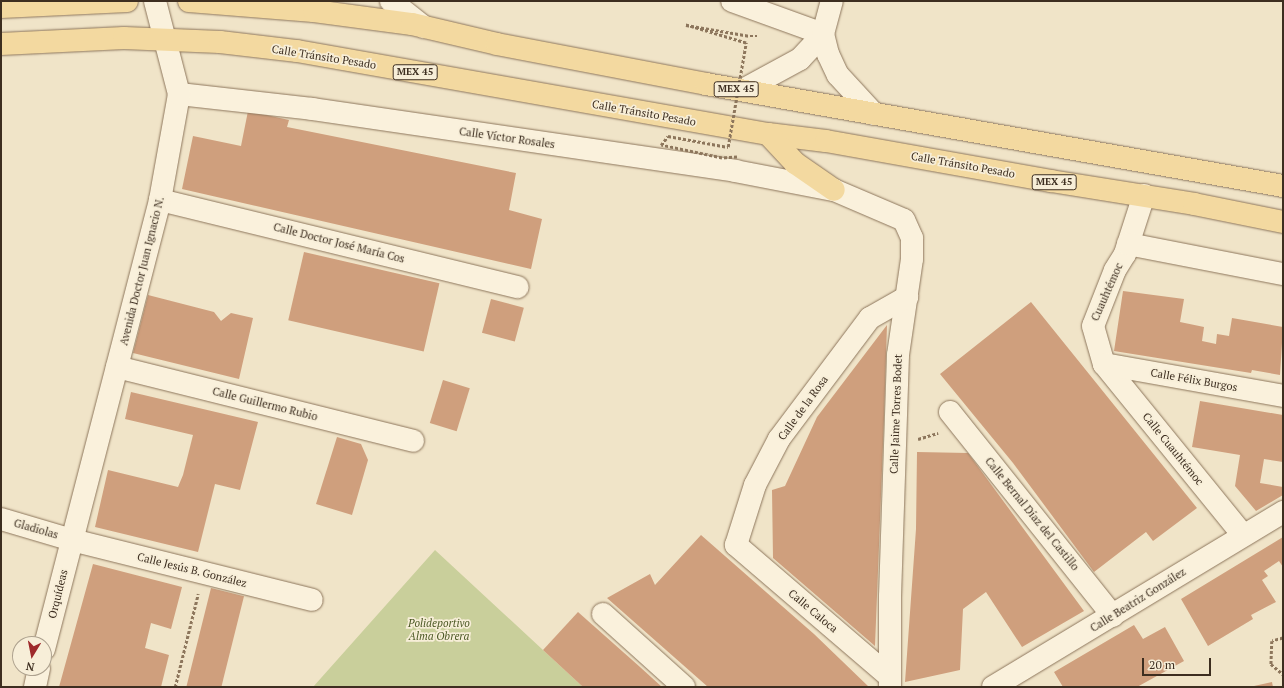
<!DOCTYPE html>
<html>
<head>
<meta charset="utf-8">
<style>
  body { margin:0 }
  #map { position:relative; width:1284px; height:688px; overflow:hidden; background:#f0e4c8; font-family:"PT Serif",serif }
  div>[style] { position:absolute }
  .green>* { inset:0; background:#c9cf9b }
  .building>* { inset:0; background:#cf9f7d; transform-origin:0 0 }
  .path>* { height:2.5px; margin-top:-1.25px; transform-origin:0; background:repeating-linear-gradient(90deg,#8d765c 0 3px,transparent 0 5px) }
  .roads { filter:drop-shadow(0 0 1px #8d765c) drop-shadow(0 0 1px #8d765c) }
  .minor>* { height:22px; margin:-11px; padding:0 11px; transform-origin:11px; border-radius:11px; background:#faf1dc }
  .primary>* { height:22px; margin:-11px; padding:0 11px; transform-origin:11px; border-radius:11px; background:#f3d9a0 }
  .path-bridge>* { height:2.5px; margin-top:-1.25px; transform-origin:0; background:repeating-linear-gradient(90deg,#8d765c 0 3px,transparent 0 5px) }
  span { translate:-50% -50%; white-space:nowrap; text-align:center; line-height:1.15; -webkit-text-stroke:3.5px #f7eed8; paint-order:stroke }
  .shield-label span { padding:1px 3px; background:#f7eed8; border:1px solid; border-radius:3px; -webkit-text-stroke-width:0 }
  .shield-label { font-size:10px; color:#3d2e20; font-weight:700 }
  .street-label { font-size:11px; color:#3d2e20 }
  .park-label { font-size:11px; color:#4d5a26; font-style:italic }
  .frame { position:absolute; inset:0; border:2px solid #3d2e20; pointer-events:none }
  .north { position:absolute; left:12px; top:636px; width:40px; height:40px; box-sizing:border-box; background:#f7eed8; border:1px solid #ada18e; border-radius:50%; rotate:190deg; font-size:11px; font-weight:700; line-height:16px; text-align:center; color:#3d2e20 }
  .north::after { content:''; display:block; margin:auto; width:14px; height:18px; background:#9e2a2b; clip-path:polygon(50% 0,100% 100%,50% 72%,0 100%) }
  .scale { position:absolute; left:1142px; top:658px; width:69px; height:18px; box-sizing:border-box; border:2px solid #3d2e20; border-top:0; padding-left:5px; font-size:12px; line-height:14px; white-space:nowrap; color:#3d2e20; -webkit-text-stroke:3px #f7eed8; paint-order:stroke }
</style>
</head>
<body>
<div id="map">
  <div class="green">
    <div style="clip-path:polygon(435px 550px,543px 650px,583px 687px,313px 687px)"></div>
  </div>
  <div class="building">
    <div style="clip-path:polygon(248px 111px,289px 120px,287px 127px,516px 173px,509px 210px,542px 219px,531px 269px,182px 189px,193px 136px,241px 146px)"></div>
    <div style="left:304px;top:252px;width:139px;height:70px;rotate:13deg"></div>
    <div style="clip-path:polygon(1123px 291px,1184px 299px,1180px 322px,1204px 327px,1202px 341px,1216px 344px,1217px 334px,1229px 336px,1232px 318px,1283px 327px,1280px 375px,1252px 370px,1251px 373px,1114px 351px)"></div>
    <div style="clip-path:polygon(148px 295px,214px 312px,221px 321px,231px 313px,253px 318px,239px 379px,133px 353px)"></div>
    <div style="left:491px;top:299px;width:34px;height:35px;rotate:15deg"></div>
    <div style="clip-path:polygon(1031px 302px,1197px 508px,1153px 541px,1146px 532px,1094px 572px,1013px 463px,940px 374px)"></div>
    <div style="clip-path:polygon(887px 325px,884px 419px,875px 646px,773px 558px,772px 490px,785px 486px,817px 417px)"></div>
    <div style="left:443px;top:380px;width:28px;height:45px;rotate:17deg"></div>
    <div style="clip-path:polygon(131px 392px,258px 422px,240px 490px,215px 484px,198px 552px,95px 527px,108px 470px,178px 487px,183px 475px,193px 435px,125px 419px)"></div>
    <div style="clip-path:polygon(1200px 401px,1283px 415px,1283px 462px,1264px 459px,1260px 483px,1283px 487px,1283px 495px,1256px 511px,1235px 486px,1240px 455px,1192px 447px)"></div>
    <div style="clip-path:polygon(337px 437px,361px 444px,368px 460px,352px 515px,316px 504px)"></div>
    <div style="clip-path:polygon(917px 452px,968px 453px,1084px 611px,1022px 647px,986px 592px,963px 609px,960px 670px,905px 682px,916px 529px)"></div>
    <div style="clip-path:polygon(701px 535px,814px 634px,869px 687px,708px 687px,607px 598px,650px 574px,655px 585px)"></div>
    <div style="clip-path:polygon(1283px 537px,1283px 567px,1279px 561px,1264px 571px,1268px 576px,1262px 580px,1276px 602px,1251px 615px,1253px 619px,1208px 646px,1181px 599px)"></div>
    <div style="clip-path:polygon(93px 564px,182px 587px,171px 629px,151px 623px,145px 648px,169px 655px,161px 687px,59px 687px)"></div>
    <div style="left:211px;top:588px;width:34px;height:102px;rotate:14deg"></div>
    <div style="clip-path:polygon(578px 612px,640px 667px,662px 687px,583px 687px,543px 650px)"></div>
    <div style="clip-path:polygon(1134px 625px,1143px 639px,1165px 627px,1184px 661px,1137px 687px,1063px 687px,1054px 672px)"></div>
    <div style="clip-path:polygon(1272px 682px,1273px 687px,1254px 687px,1254px 686px)"></div>
  </div>
  <div class="path">
    <div style="left:750px;top:36px;width:7px"></div>
    <div style="left:918px;top:439px;width:21px;rotate:-17deg"></div>
    <div style="left:1283px;top:638px;width:11px;rotate:165deg"></div>
    <div style="left:1272px;top:641px;width:23px;rotate:92deg"></div>
    <div style="left:1271px;top:664px;width:16px;rotate:40deg"></div>
    <div style="left:175px;top:687px;width:96px;rotate:-76.1deg"></div>
  </div>
  <div class="roads">
    <div class="minor">
      <div style="left:391px;top:1px;width:42px;rotate:38.2deg"></div>
      <div style="left:732px;top:1px;width:97px;rotate:19.9deg"></div>
      <div style="left:823px;top:34px;width:21px;rotate:76deg"></div>
      <div style="left:828px;top:54px;width:23px;rotate:65deg"></div>
      <div style="left:838px;top:75px;width:53px;rotate:47.3deg"></div>
      <div style="left:743px;top:90px;width:65px;rotate:-28.5deg"></div>
      <div style="left:800px;top:59px;width:34px;rotate:-47deg"></div>
      <div style="left:823px;top:34px;width:34px;rotate:-75deg"></div>
      <div style="left:179px;top:94px;width:134px;rotate:6.4deg"></div>
      <div style="left:312px;top:109px;width:428px;rotate:8.3deg"></div>
      <div style="left:735px;top:171px;width:101px;rotate:10.9deg"></div>
      <div style="left:834px;top:190px;width:76px;rotate:23.2deg"></div>
      <div style="left:904px;top:220px;width:20px;rotate:66deg"></div>
      <div style="left:912px;top:238px;width:21px;rotate:90deg"></div>
      <div style="left:912px;top:259px;width:97px;rotate:98.3deg"></div>
      <div style="left:898px;top:355px;width:242px;rotate:91.9deg"></div>
      <div style="left:890px;top:597px;width:90px;rotate:90deg"></div>
      <div style="left:1144px;top:195px;width:62px;rotate:107.9deg"></div>
      <div style="left:1125px;top:254px;width:19px;rotate:122deg"></div>
      <div style="left:1115px;top:270px;width:60px;rotate:111.4deg"></div>
      <div style="left:1093px;top:326px;width:40px;rotate:74deg"></div>
      <div style="left:1104px;top:364px;width:220px;rotate:50.9deg"></div>
      <div style="left:160px;top:200px;width:368px;rotate:13.7deg"></div>
      <div style="left:1128px;top:244px;width:158px;rotate:11deg"></div>
      <div style="left:1104px;top:364px;width:182px;rotate:10.1deg"></div>
      <div style="left:117px;top:367px;width:305px;rotate:14deg"></div>
      <div style="left:950px;top:412px;width:261px;rotate:51.4deg"></div>
      <div style="left:1px;top:519px;width:74px;rotate:16.5deg"></div>
      <div style="left:72px;top:540px;width:247px;rotate:14deg"></div>
      <div style="left:603px;top:614px;width:109px;rotate:42deg"></div>
      <div style="left:44px;top:649px;width:464px;rotate:-75.5deg"></div>
      <div style="left:160px;top:200px;width:108px;rotate:-79.8deg"></div>
      <div style="left:179px;top:94px;width:96px;rotate:-104.5deg"></div>
      <div style="left:890px;top:677px;width:203px;rotate:-139.4deg"></div>
      <div style="left:736px;top:545px;width:63px;rotate:-72.4deg"></div>
      <div style="left:755px;top:485px;width:52px;rotate:-62.4deg"></div>
      <div style="left:779px;top:439px;width:151px;rotate:-53.1deg"></div>
      <div style="left:870px;top:318px;width:43px;rotate:-29.6deg"></div>
      <div style="left:35px;top:687px;width:19px;rotate:-78deg"></div>
      <div style="left:993px;top:687px;width:339px;rotate:-31.1deg"></div>
    </div>
    <div class="primary">
      <div style="left:189px;top:1px;width:125px;rotate:4.6deg"></div>
      <div style="left:314px;top:11px;width:99px;rotate:7.6deg"></div>
      <div style="left:412px;top:24px;width:87px;rotate:13.2deg"></div>
      <div style="left:497px;top:44px;width:213px;rotate:10.8deg"></div>
      <div style="left:706px;top:84px;width:586px;rotate:10.02deg"></div>
      <div style="left:1px;top:7px;width:126px;rotate:-2.7deg"></div>
      <div style="left:1px;top:44px;width:123px;rotate:-2.8deg"></div>
      <div style="left:124px;top:38px;width:96px;rotate:2.4deg"></div>
      <div style="left:220px;top:42px;width:78px;rotate:6.7deg"></div>
      <div style="left:297px;top:51px;width:478px;rotate:10deg"></div>
      <div style="left:768px;top:134px;width:58px;rotate:6.9deg"></div>
      <div style="left:826px;top:141px;width:229px;rotate:10.1deg"></div>
      <div style="left:1051px;top:181px;width:145px;rotate:9.1deg"></div>
      <div style="left:1194px;top:204px;width:91px;rotate:11.4deg"></div>
      <div style="left:768px;top:134px;width:40px;rotate:47deg"></div>
      <div style="left:795px;top:163px;width:47px;rotate:34.7deg"></div>
    </div>
  </div>
  <div class="path-bridge">
    <div style="left:737px;top:157px;width:15px;rotate:176deg"></div>
    <div style="left:722px;top:158px;width:62px;rotate:-168deg"></div>
    <div style="left:661px;top:145px;width:11px;rotate:-52deg"></div>
    <div style="left:668px;top:136px;width:61px;rotate:10.4deg"></div>
    <div style="left:728px;top:147px;width:106px;rotate:-80.2deg"></div>
    <div style="left:746px;top:43px;width:63px;rotate:-163.3deg"></div>
    <div style="left:686px;top:25px;width:65px;rotate:9.8deg"></div>
  </div>
  <div class="shield-label">
    <span style="left:415px;top:72px">MEX 45</span>
    <span style="left:736px;top:89px">MEX 45</span>
    <span style="left:1054px;top:182px">MEX 45</span>
  </div>
  <div class="street-label">
    <span style="left:324px;top:57px;rotate:9deg">Calle Tránsito Pesado</span>
    <span style="left:644px;top:113px;rotate:10deg">Calle Tránsito Pesado</span>
    <span style="left:507px;top:138px;rotate:8deg">Calle Víctor Rosales</span>
    <span style="left:963px;top:165px;rotate:10deg">Calle Tránsito Pesado</span>
    <span style="left:339px;top:243px;rotate:14deg">Calle Doctor José María Cos</span>
    <span style="left:142px;top:271px;rotate:-76deg">Avenida Doctor Juan Ignacio N.</span>
    <span style="left:1107px;top:292px;rotate:-66deg">Cuauhtémoc</span>
    <span style="left:1194px;top:380px;rotate:10deg">Calle Félix Burgos</span>
    <span style="left:265px;top:404px;rotate:14deg">Calle Guillermo Rubio</span>
    <span style="left:803px;top:408px;rotate:-54deg">Calle de la Rosa</span>
    <span style="left:896px;top:414px;rotate:-88deg">Calle Jaime Torres Bodet</span>
    <span style="left:1173px;top:449px;rotate:51deg">Calle Cuauhtémoc</span>
    <span style="left:1032px;top:514px;rotate:51deg">Calle Bernal Díaz del Castillo</span>
    <span style="left:36px;top:529px;rotate:16deg">Gladiolas</span>
    <span style="left:192px;top:570px;rotate:14deg">Calle Jesús B. González</span>
    <span style="left:58px;top:594px;rotate:-76deg">Orquídeas</span>
    <span style="left:1138px;top:600px;rotate:-32deg">Calle Beatriz González</span>
    <span style="left:813px;top:611px;rotate:40deg">Calle Caloca</span>
  </div>
  <div class="park-label">
    <span style="left:439px;top:630px">Polideportivo<br>Alma Obrera</span>
  </div>
  <div class="frame"></div>
  <div class="north">N</div>
  <div class="scale">20 m</div>
</div>
</body>
</html>
